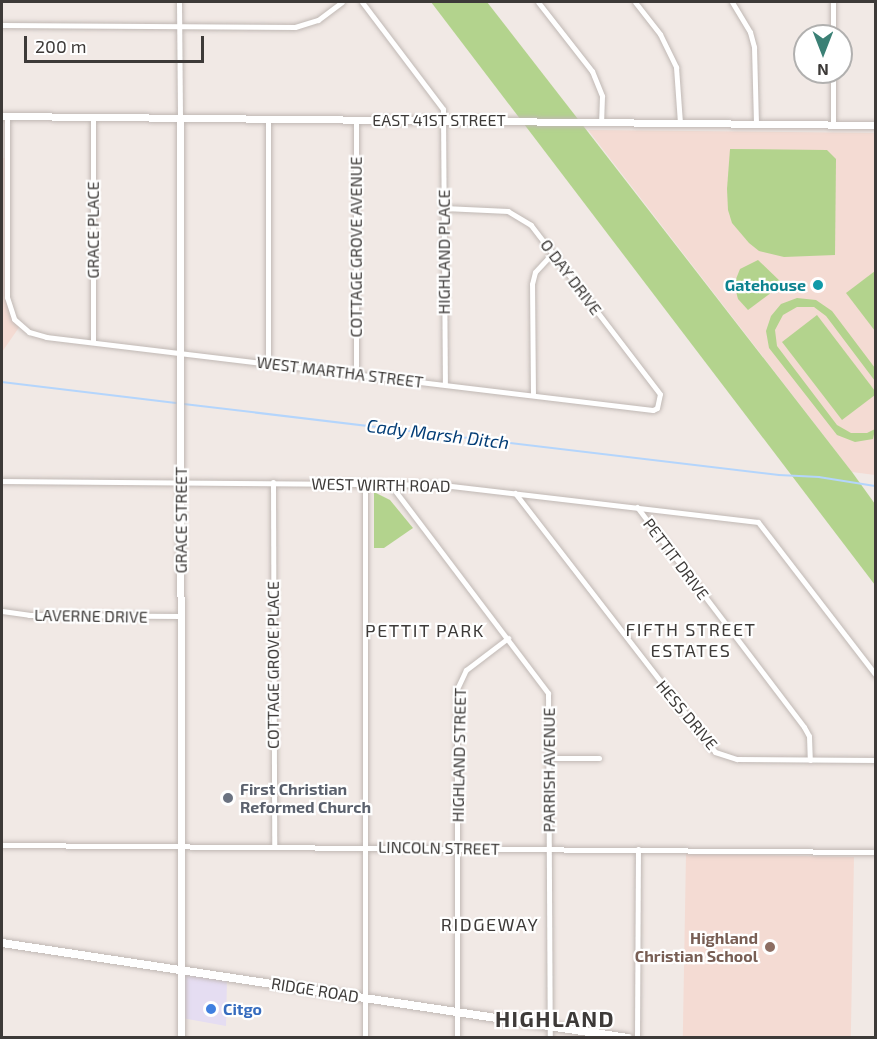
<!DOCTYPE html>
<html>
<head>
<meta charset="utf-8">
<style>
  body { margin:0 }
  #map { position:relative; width:877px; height:1039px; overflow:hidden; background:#f1e9e5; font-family:"Exo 2",sans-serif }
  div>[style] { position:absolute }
  .commercial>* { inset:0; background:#e5ddf2 }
  .education>* { inset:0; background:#f4dbd3; transform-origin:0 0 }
  .green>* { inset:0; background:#b3d38d }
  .stream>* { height:1.5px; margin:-0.75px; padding:0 0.75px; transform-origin:0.75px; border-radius:0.75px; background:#b4d5fc }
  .roads { filter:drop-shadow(0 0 2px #c0b8b4) drop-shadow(0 0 2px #c0b8b4) }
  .minor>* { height:5px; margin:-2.5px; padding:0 2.5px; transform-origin:2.5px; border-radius:2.5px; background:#fff }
  .tertiary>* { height:7px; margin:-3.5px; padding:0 3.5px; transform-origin:3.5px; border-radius:3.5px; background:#fff }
  .primary>* { height:8px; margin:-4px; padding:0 4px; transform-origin:4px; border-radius:4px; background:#fff }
  .dots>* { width:16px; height:16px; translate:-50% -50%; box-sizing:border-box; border:3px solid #fff; border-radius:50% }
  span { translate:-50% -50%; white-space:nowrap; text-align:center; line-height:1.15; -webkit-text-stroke:4.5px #fff; paint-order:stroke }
  .street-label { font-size:16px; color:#3d3a38 }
  .culture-label { font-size:16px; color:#0d838f; font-weight:700 }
  .right { translate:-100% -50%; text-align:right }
  .worship-label { font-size:16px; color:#5b616d; font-weight:700 }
  .left { translate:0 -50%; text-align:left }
  .education-label { font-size:16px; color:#785e54; font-weight:700 }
  .shop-label { font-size:16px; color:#366cbe; font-weight:700 }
  .water-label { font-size:18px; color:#033d76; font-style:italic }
  .neighbourhood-label { font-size:18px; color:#3d3a38; letter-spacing:1.5px }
  .district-label { font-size:22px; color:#3d3a38; font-weight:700; letter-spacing:1.5px }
  .frame { position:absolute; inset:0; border:3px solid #3d3a38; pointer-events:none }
  .north { position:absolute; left:793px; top:24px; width:60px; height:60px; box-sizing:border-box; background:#fff; border:2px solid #b1b0af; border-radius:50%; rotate:180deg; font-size:16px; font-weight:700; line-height:24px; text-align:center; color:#3d3a38 }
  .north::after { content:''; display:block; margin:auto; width:21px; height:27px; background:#3b8075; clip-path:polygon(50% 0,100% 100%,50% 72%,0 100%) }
  .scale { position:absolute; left:24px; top:36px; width:180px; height:27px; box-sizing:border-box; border:3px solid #3d3a38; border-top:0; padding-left:8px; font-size:18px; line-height:21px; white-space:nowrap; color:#3d3a38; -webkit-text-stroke:4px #fff; paint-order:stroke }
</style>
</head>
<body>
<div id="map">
  <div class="commercial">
    <div style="clip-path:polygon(182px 971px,227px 978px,226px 1026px,182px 1018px)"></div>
  </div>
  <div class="education">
    <div style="clip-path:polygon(588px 130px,875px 133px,875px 475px,852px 472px)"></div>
    <div style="clip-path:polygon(2px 158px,7px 158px,7px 297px,20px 326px,2px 352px)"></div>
    <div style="left:686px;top:854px;width:168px;height:183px;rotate:1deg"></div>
  </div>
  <div class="green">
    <div style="clip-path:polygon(431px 2px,487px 2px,852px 472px,875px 504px,875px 585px)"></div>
    <div style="clip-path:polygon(730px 149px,827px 150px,836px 159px,835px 255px,784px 257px,759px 251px,749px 243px,732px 223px,728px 210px,727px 189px)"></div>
    <div style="clip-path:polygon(758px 260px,783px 284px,748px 310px,738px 299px,734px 284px,740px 269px)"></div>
    <div style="clip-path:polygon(875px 271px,875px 331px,846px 293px)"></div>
    <div style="clip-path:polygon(797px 298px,816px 300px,832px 311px,875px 368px,875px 381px,826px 316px,814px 307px,797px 307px,783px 315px,775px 330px,777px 346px,837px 425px,851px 433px,867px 433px,875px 429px,873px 439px,855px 442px,837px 435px,769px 348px,766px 331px,771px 316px,781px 304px)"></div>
    <div style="clip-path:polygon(817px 315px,875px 391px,875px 395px,842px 420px,782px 342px)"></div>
    <div style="clip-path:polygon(374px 492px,390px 500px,413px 528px,384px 548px,374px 548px)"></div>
  </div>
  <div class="stream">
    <div style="left:2px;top:382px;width:175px;rotate:6.9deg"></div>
    <div style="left:184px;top:404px;width:599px;rotate:6.8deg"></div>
    <div style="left:779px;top:475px;width:40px;rotate:2.9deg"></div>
    <div style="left:819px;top:477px;width:58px;rotate:9deg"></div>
  </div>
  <div class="roads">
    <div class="minor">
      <div style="left:179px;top:2px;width:115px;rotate:89.5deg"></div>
      <div style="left:362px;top:2px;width:134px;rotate:52.9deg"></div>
      <div style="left:443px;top:109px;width:275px;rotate:89.6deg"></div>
      <div style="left:538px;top:2px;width:88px;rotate:52deg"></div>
      <div style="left:592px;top:71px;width:27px;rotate:68deg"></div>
      <div style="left:602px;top:96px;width:26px;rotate:92deg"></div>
      <div style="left:635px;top:2px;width:41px;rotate:52deg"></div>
      <div style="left:660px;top:34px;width:37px;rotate:64deg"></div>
      <div style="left:676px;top:67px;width:56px;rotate:85.9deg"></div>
      <div style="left:732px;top:2px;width:35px;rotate:59deg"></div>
      <div style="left:750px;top:32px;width:16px;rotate:75deg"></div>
      <div style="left:754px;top:47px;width:77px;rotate:88.5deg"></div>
      <div style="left:833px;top:2px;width:34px;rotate:90deg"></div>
      <div style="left:2px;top:25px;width:293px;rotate:0.4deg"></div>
      <div style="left:295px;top:27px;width:24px;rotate:-17deg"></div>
      <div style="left:318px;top:20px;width:30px;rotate:-37deg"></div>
      <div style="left:833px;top:72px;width:52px;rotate:90deg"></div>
      <div style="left:7px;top:117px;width:180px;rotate:90deg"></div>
      <div style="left:7px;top:297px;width:23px;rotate:72deg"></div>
      <div style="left:14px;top:319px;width:20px;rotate:41deg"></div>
      <div style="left:29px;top:332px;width:18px;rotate:16deg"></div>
      <div style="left:46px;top:337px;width:611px;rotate:6.86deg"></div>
      <div style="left:653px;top:410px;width:4px;rotate:-27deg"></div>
      <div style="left:657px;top:408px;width:14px;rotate:-78deg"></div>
      <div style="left:660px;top:394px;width:213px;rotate:-127.4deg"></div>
      <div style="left:531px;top:225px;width:27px;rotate:-149deg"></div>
      <div style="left:508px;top:211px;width:64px;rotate:-177.3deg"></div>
      <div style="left:93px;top:117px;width:225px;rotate:90deg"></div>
      <div style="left:268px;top:118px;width:245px;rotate:90deg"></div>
      <div style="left:356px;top:120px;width:254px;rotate:90deg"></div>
      <div style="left:533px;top:395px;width:111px;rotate:-90.5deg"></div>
      <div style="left:532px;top:284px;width:12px;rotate:-76deg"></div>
      <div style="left:535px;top:272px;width:26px;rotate:-47deg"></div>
      <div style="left:2px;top:481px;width:441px;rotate:0.5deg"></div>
      <div style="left:443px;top:485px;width:317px;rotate:6.7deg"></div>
      <div style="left:758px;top:522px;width:193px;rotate:52.4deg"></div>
      <div style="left:273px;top:482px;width:365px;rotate:89.8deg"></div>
      <div style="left:390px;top:484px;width:262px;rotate:52.9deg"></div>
      <div style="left:548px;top:693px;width:345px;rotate:89.7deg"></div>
      <div style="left:515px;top:493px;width:327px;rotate:52.3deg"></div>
      <div style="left:715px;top:752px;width:23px;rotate:18deg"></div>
      <div style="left:737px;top:759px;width:139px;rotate:0.4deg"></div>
      <div style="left:637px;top:507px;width:276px;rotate:52.8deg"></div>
      <div style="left:804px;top:727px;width:10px;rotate:61deg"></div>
      <div style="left:809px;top:736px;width:24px;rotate:88deg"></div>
      <div style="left:2px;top:611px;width:27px;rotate:8deg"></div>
      <div style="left:29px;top:615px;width:152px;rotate:0.4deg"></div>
      <div style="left:550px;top:758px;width:49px"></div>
      <div style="left:2px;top:845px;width:874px;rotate:0.46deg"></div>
      <div style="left:365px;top:1038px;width:554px;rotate:-90deg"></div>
      <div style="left:457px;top:1038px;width:349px;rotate:-90deg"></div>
      <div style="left:457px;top:689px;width:21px;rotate:-65deg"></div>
      <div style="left:466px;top:670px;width:53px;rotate:-37.3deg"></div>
      <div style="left:637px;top:1038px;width:189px;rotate:-89.7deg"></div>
    </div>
    <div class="tertiary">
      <div style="left:2px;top:116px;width:874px;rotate:0.59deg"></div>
      <div style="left:180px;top:117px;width:921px;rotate:89.94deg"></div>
    </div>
    <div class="primary">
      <div style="left:2px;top:943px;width:633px;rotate:8.63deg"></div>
    </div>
  </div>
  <div class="dots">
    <div style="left:818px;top:285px;background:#0f9aa8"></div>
    <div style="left:228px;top:798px;background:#6b7280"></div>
    <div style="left:770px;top:947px;background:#8d6e63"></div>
    <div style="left:211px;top:1009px;background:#3f7fe0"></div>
  </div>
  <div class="street-label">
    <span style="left:439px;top:120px">EAST 41ST STREET</span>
    <span style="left:93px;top:230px;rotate:-90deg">GRACE PLACE</span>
    <span style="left:356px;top:247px;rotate:-90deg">COTTAGE GROVE AVENUE</span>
    <span style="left:444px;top:252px;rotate:-90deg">HIGHLAND PLACE</span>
    <span style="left:571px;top:277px;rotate:53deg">O DAY DRIVE</span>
    <span style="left:340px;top:372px;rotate:7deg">WEST MARTHA STREET</span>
    <span style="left:381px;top:485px;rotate:1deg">WEST WIRTH ROAD</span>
    <span style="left:181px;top:520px;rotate:-90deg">GRACE STREET</span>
    <span style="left:676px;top:559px;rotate:53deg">PETTIT DRIVE</span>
    <span style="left:91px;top:616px;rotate:1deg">LAVERNE DRIVE</span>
    <span style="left:273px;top:665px;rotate:-90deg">COTTAGE GROVE PLACE</span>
    <span style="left:687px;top:715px;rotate:50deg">HESS DRIVE</span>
    <span style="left:459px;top:755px;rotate:-89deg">HIGHLAND STREET</span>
    <span style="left:549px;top:770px;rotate:-90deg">PARRISH AVENUE</span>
    <span style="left:439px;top:848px;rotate:1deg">LINCOLN STREET</span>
    <span style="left:315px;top:990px;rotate:9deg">RIDGE ROAD</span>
  </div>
  <div class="culture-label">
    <span class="right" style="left:806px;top:285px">Gatehouse</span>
  </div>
  <div class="worship-label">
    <span class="left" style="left:240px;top:798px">First Christian<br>Reformed Church</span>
  </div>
  <div class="education-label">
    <span class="right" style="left:758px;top:947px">Highland<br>Christian School</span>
  </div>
  <div class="shop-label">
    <span class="left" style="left:223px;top:1009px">Citgo</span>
  </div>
  <div class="water-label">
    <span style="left:438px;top:434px;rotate:7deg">Cady Marsh Ditch</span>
  </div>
  <div class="neighbourhood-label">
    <span style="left:425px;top:630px">PETTIT PARK</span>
    <span style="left:691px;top:640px">FIFTH STREET<br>ESTATES</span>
    <span style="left:490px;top:924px">RIDGEWAY</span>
  </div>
  <div class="district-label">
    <span style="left:555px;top:1019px">HIGHLAND</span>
  </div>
  <div class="frame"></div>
  <div class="north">N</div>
  <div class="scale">200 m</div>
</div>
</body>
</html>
